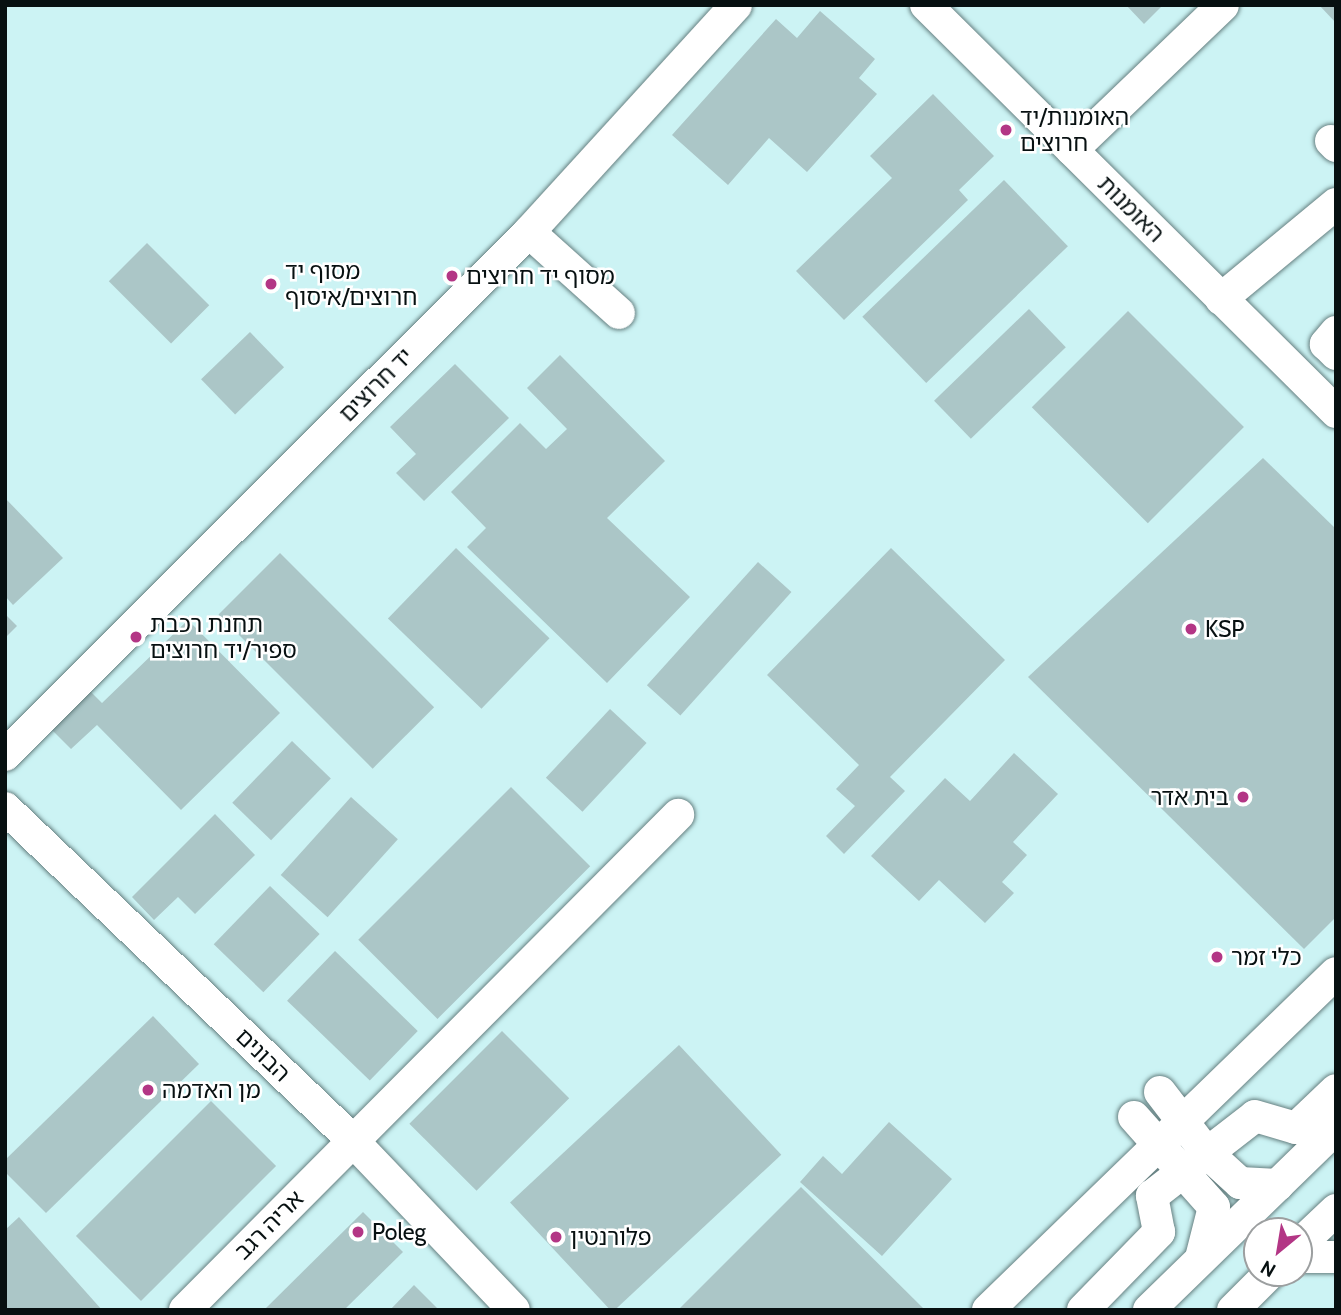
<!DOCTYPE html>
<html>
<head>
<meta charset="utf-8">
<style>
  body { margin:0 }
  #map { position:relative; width:1341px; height:1315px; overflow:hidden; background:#e0fdfe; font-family:Cabin,"Noto Sans Hebrew",sans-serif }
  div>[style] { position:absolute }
  .built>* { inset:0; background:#ccf3f4 }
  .building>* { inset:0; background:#abc6c7; transform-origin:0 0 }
  .roads { filter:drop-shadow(0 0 2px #668081) drop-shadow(0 0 2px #668081) }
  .minor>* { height:32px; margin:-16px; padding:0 16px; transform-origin:16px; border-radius:16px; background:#fff }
  .dots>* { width:19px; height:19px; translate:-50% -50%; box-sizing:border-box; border:4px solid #fff; border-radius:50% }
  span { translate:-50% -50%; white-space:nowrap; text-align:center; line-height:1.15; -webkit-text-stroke:5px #fff; paint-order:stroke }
  .poi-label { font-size:23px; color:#071011 }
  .left { translate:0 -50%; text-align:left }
  .right { translate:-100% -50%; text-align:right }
  .street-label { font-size:23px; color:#071011 }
  .frame { position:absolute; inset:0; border:7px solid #071011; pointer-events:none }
  .north { position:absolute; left:1243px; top:1217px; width:70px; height:70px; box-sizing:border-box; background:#fff; border:2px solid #9c9fa0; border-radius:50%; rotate:210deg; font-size:19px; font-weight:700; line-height:28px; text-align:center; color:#071011 }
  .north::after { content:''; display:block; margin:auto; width:24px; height:32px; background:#b33685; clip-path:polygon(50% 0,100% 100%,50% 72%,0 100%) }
</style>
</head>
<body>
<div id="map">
  <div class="built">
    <div style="clip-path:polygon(evenodd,5px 5px,1336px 5px,1336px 1310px,5px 1310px,5px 5px,1257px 1231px,1299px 1231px,1299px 1273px,1257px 1273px,1257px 1231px)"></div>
  </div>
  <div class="building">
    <div style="clip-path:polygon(1126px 5px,1163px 5px,1144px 24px)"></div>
    <div style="clip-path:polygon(1319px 5px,1336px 5px,1336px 23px)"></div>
    <div style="clip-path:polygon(820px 11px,875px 59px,859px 78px,877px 94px,807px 172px,769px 138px,728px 185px,672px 135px,776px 19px,797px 38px)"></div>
    <div style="clip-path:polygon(933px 94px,994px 156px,959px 190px,968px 200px,844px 320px,796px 271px,892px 178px,870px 156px)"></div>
    <div style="left:1004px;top:180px;width:92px;height:197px;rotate:46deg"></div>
    <div style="left:147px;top:243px;width:88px;height:54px;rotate:45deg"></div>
    <div style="left:1029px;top:309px;width:53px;height:132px;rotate:46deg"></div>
    <div style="left:1128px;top:311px;width:164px;height:136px;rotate:45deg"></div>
    <div style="left:250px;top:332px;width:49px;height:68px;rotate:46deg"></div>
    <div style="clip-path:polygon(560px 355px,665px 461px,607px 518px,690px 597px,607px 683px,467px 547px,486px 528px,451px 492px,520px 423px,546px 449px,567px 429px,527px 388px)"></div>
    <div style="clip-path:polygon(455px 364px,509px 418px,424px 501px,396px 473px,416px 454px,390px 427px)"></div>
    <div style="clip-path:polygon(1263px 458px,1336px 529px,1336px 917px,1304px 949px,1028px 677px)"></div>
    <div style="clip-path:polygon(5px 498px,63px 558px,13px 605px,5px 596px)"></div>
    <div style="left:456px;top:548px;width:130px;height:98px;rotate:44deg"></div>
    <div style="clip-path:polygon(891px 548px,1005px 660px,890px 777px,905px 791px,844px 854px,826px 836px,855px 806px,836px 789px,859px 765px,767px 675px)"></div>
    <div style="left:280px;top:553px;width:218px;height:87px;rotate:45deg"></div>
    <div style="left:758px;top:562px;width:45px;height:166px;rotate:42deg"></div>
    <div style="clip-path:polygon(5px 614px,17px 626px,5px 638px)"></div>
    <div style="clip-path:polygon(188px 620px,280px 713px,181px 810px,97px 725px,71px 749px,49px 727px,89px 690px,102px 703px)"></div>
    <div style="left:610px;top:709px;width:50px;height:94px;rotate:43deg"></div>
    <div style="left:292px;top:741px;width:54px;height:86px;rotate:44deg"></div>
    <div style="clip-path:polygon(1014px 753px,1058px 794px,1013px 842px,1027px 855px,1002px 882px,1014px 893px,985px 923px,939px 880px,919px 901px,871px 856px,945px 778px,970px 801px)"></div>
    <div style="left:511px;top:787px;width:112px;height:216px;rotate:45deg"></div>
    <div style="left:351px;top:797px;width:63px;height:105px;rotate:42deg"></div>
    <div style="clip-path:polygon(215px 814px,255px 855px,195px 914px,178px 897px,154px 920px,132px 897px)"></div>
    <div style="left:270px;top:886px;width:69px;height:81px;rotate:44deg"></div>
    <div style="left:335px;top:951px;width:115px;height:69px;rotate:44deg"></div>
    <div style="clip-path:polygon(153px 1016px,199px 1064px,46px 1213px,5px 1172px,5px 1160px)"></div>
    <div style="left:502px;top:1031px;width:95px;height:131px;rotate:45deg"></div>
    <div style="left:679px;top:1045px;width:150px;height:231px;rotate:47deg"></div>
    <div style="left:211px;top:1101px;width:92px;height:191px;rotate:45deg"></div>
    <div style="clip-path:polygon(889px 1122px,952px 1179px,882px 1256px,800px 1182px,823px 1156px,842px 1174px)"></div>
    <div style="clip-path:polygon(801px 1187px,925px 1310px,678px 1310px)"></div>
    <div style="clip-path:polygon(363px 1212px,403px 1252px,344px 1310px,264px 1310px)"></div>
    <div style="clip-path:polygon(19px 1217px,102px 1310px,5px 1310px,5px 1230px)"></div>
    <div style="clip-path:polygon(414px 1285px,439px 1310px,390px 1310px)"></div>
  </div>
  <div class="roads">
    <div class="minor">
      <div style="left:926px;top:5px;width:578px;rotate:44.79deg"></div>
      <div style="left:1331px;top:141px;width:7px;rotate:45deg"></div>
      <div style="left:1072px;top:150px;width:209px;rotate:-43.8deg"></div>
      <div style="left:529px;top:232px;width:121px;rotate:42deg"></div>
      <div style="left:1221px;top:299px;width:149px;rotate:-39.6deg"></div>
      <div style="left:1336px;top:332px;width:16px;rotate:130deg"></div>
      <div style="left:1326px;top:344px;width:14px;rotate:45deg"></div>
      <div style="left:5px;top:755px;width:740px;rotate:-44.95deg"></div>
      <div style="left:529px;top:232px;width:307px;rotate:-47.6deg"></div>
      <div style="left:5px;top:808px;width:482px;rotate:43.7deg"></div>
      <div style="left:353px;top:1141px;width:233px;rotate:46.4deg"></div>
      <div style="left:1160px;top:1092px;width:76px;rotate:52.5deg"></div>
      <div style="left:1206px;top:1152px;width:46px;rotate:42.4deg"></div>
      <div style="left:1240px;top:1183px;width:38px;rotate:3deg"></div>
      <div style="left:1134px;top:1117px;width:120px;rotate:48.4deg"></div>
      <div style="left:1214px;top:1207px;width:53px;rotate:104.3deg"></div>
      <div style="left:1299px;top:1245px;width:51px;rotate:-43.4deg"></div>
      <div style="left:1299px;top:1257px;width:37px"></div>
      <div style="left:185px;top:1310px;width:699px;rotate:-45.12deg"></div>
      <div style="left:988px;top:1310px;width:484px;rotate:-44.1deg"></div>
      <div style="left:1083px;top:1310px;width:109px;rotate:-45.7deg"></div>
      <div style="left:1159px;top:1232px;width:37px;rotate:-101deg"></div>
      <div style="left:1152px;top:1196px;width:130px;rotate:-37.8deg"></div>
      <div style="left:1255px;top:1116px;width:43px;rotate:16.3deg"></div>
      <div style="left:1296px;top:1128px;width:55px;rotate:-43.5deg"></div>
      <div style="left:1149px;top:1310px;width:261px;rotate:-44.2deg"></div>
      <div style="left:1233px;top:1310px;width:52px;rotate:-45deg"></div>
    </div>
  </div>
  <div class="dots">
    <div style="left:1006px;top:130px;background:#b33685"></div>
    <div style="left:452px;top:276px;background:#b33685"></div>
    <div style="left:271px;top:284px;background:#b33685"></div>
    <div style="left:1191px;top:629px;background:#b33685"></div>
    <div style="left:136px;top:637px;background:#b33685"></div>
    <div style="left:1243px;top:797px;background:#b33685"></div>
    <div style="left:1217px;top:957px;background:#b33685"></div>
    <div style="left:148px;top:1090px;background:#b33685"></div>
    <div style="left:358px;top:1232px;background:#b33685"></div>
    <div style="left:556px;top:1237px;background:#b33685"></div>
  </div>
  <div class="poi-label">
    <span class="left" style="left:1020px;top:130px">האומנות/יד<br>חרוצים</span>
    <span class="left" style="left:285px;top:284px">מסוף יד<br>חרוצים/איסוף</span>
    <span class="left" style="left:466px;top:276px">מסוף יד חרוצים</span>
    <span class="left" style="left:150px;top:637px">תחנת רכבת<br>ספיר/יד חרוצים</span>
    <span class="left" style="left:1205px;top:629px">KSP</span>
    <span class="right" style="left:1229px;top:797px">בית אדר</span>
    <span class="left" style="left:1231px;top:957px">כלי זמר</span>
    <span class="left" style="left:162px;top:1090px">מן האדמה</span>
    <span class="left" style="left:372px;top:1232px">Poleg</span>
    <span class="left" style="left:570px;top:1237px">פלורנטין</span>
  </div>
  <div class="street-label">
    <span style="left:1131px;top:209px;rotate:45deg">האומנות</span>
    <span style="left:376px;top:385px;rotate:-45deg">יד חרוצים</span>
    <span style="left:263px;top:1055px;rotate:44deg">הבונים</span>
    <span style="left:269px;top:1225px;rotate:-45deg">אריה רגב</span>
  </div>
  <div class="frame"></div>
  <div class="north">N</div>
</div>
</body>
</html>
